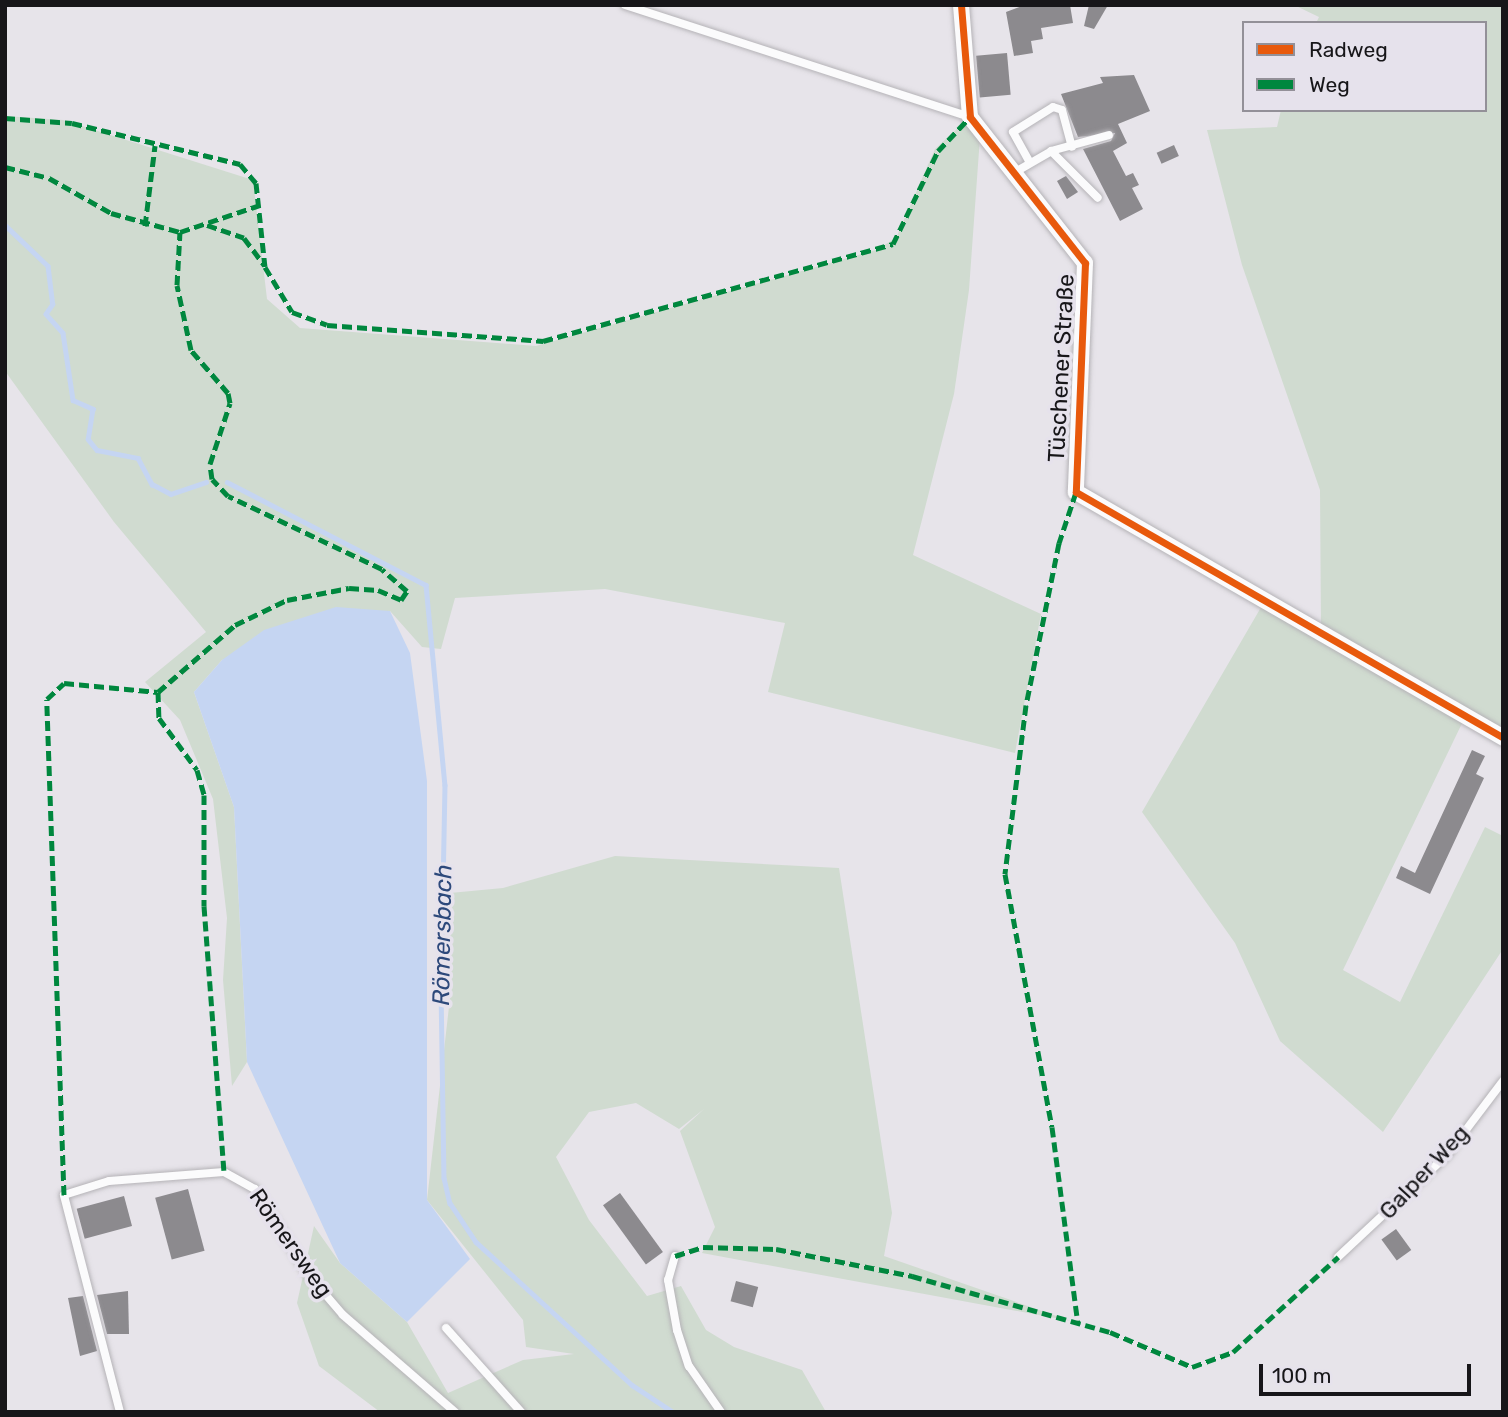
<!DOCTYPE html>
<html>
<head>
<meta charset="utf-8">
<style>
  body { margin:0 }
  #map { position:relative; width:1508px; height:1417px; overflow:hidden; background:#e7e4ea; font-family:Rubik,sans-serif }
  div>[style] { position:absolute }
  .green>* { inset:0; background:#d0dbd0 }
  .water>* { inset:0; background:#c5d5f2 }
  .stream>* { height:4.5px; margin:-2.25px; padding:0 2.25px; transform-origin:2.25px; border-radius:2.25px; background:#c5d5f2 }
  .building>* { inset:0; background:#8c8a8e; transform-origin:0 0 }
  .roads { filter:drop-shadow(0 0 2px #b5b3b7) drop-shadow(0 0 2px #b5b3b7) }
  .lane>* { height:8px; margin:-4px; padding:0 4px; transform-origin:4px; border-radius:4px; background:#fbfbfc }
  .street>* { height:16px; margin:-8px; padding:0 8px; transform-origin:8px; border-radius:8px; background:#fbfbfc }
  .quiet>* { height:5px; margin-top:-2.5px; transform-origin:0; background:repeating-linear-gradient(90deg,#00873e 0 10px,transparent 0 15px) }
  .cycleway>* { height:7px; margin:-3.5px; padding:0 3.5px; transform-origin:3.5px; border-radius:3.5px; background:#e8590c }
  span { translate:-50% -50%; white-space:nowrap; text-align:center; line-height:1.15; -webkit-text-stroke:7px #e6e2ec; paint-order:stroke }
  .street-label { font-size:23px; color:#171619 }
  .water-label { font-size:24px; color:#2d497b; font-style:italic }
  .frame { position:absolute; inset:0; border:7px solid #171619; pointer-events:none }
  .legend { position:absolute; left:1242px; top:21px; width:245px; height:91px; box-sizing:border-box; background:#e6e2ec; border:2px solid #939098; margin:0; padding:9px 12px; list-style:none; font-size:21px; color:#171619 }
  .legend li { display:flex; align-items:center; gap:14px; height:35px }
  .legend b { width:35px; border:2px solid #939098 }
  .scale { position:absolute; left:1259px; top:1364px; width:212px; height:32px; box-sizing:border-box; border:4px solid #171619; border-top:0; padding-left:9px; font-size:21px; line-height:24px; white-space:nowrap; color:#171619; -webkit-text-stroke:5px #e6e2ec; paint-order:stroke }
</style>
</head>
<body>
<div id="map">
  <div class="green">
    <div style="clip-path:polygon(1294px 5px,1503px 5px,1503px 733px,1467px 713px,1343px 970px,1400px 1002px,1485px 827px,1503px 836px,1503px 949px,1383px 1132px,1280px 1041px,1235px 943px,1142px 812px,1267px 597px,1321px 628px,1320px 490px,1242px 265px,1207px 130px,1277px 127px,1281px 110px,1485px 110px,1485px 23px,1316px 23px,1319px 17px)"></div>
    <div style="clip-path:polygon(5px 116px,63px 120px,253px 180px,267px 299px,300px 328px,536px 346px,876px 250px,896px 238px,935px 149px,970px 117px,980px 137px,969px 290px,954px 394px,913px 555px,1041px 614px,1015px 753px,768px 692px,785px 623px,605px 589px,455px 598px,441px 649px,422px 647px,390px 611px,222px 660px,194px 692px,234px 807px,247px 1062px,232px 1086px,223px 980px,227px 918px,213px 799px,180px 720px,145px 682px,206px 632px,114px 522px,5px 371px)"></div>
    <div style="clip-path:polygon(615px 856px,839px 868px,892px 1213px,884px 1256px,1071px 1321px,702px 1253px,715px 1227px,680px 1131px,704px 1109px,679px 1129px,636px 1103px,589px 1112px,556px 1157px,589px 1220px,647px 1296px,681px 1286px,706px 1330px,734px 1347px,802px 1370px,826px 1412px,380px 1412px,319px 1366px,297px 1303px,314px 1226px,340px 1263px,407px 1322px,448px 1393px,523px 1360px,574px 1354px,526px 1347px,523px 1320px,427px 1200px,451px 989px,450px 893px,503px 888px)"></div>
  </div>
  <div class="water">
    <div style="clip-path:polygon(336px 607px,390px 611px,410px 653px,427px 781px,427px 1200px,470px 1259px,407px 1322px,340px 1263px,247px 1062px,234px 807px,194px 692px,222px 660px,264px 630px)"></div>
  </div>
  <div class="stream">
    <div style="left:5px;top:225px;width:59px;rotate:43.6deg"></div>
    <div style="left:48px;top:266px;width:38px;rotate:83deg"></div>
    <div style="left:53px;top:304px;width:12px;rotate:125deg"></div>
    <div style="left:46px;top:314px;width:25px;rotate:48deg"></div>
    <div style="left:63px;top:333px;width:68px;rotate:81.5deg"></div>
    <div style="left:73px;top:400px;width:22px;rotate:24deg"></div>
    <div style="left:93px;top:409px;width:30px;rotate:99deg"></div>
    <div style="left:88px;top:439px;width:14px;rotate:51deg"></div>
    <div style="left:97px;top:450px;width:42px;rotate:11deg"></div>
    <div style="left:138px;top:458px;width:30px;rotate:62deg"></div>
    <div style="left:152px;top:484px;width:21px;rotate:28deg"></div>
    <div style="left:171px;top:494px;width:37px;rotate:-19deg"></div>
    <div style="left:227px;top:482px;width:224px;rotate:27.4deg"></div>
    <div style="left:426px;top:585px;width:201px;rotate:84.6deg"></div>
    <div style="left:445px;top:785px;width:203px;rotate:91.1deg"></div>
    <div style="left:441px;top:988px;width:190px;rotate:89.1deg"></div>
    <div style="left:444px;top:1178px;width:26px;rotate:77deg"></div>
    <div style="left:450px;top:1203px;width:47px;rotate:56.3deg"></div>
    <div style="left:476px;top:1242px;width:212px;rotate:42.5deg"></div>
    <div style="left:632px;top:1385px;width:49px;rotate:33.4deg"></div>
  </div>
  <div class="building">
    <div style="clip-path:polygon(1025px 5px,1070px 5px,1073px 23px,1041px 28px,1043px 39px,1031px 41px,1033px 53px,1014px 56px,1006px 12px)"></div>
    <div style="clip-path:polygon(1089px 5px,1108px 5px,1094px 29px,1084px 26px)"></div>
    <div style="left:1007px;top:53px;width:42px;height:31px;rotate:85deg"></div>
    <div style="clip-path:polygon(1134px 75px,1150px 111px,1118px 124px,1127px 143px,1113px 151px,1126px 176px,1133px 173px,1139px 185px,1132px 188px,1143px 209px,1120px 221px,1083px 149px,1111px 141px,1115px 133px,1078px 137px,1061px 94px,1103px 83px,1100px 77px)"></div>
    <div style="left:1174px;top:145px;width:12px;height:19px;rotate:66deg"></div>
    <div style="clip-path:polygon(1066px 176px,1078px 192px,1067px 199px,1057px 181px)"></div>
    <div style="clip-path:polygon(1472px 750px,1485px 756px,1476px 774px,1484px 778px,1430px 894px,1396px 878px,1401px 866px,1415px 873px)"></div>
    <div style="left:188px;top:1189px;width:64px;height:34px;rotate:75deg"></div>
    <div style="left:620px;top:1193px;width:73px;height:21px;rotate:54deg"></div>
    <div style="left:124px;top:1196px;width:31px;height:49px;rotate:75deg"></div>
    <div style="left:1396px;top:1229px;width:26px;height:18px;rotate:54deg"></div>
    <div style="left:736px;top:1281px;width:23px;height:21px;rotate:15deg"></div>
    <div style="clip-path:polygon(128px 1291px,129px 1334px,107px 1334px,97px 1295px)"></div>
    <div style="clip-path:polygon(83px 1296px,97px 1351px,80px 1356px,68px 1298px)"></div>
  </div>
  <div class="roads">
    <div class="lane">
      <div style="left:625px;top:5px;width:363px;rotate:18deg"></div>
      <div style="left:1051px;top:151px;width:60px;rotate:-15.4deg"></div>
      <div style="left:1029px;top:161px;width:33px;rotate:-119deg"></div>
      <div style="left:1013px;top:132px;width:47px;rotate:-32deg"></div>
      <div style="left:1053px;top:107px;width:9px;rotate:18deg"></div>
      <div style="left:1062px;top:110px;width:38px;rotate:75deg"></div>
      <div style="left:1017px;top:171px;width:39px;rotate:-30deg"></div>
      <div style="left:1051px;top:151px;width:66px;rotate:45deg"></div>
      <div style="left:675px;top:1256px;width:25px;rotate:106deg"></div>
      <div style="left:668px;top:1280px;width:51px;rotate:79.8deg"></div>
      <div style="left:677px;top:1330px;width:38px;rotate:72deg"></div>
      <div style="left:689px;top:1366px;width:56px;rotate:55.2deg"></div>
      <div style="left:1338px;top:1257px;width:149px;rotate:-43.1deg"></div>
      <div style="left:1447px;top:1155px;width:93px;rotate:-52.9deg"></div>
      <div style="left:446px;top:1328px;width:113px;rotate:48.2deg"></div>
      <div style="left:120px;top:1412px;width:224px;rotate:-104.5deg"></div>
      <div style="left:64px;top:1195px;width:47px;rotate:-17.3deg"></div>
      <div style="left:109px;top:1181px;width:115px;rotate:-4.5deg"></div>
      <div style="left:224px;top:1172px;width:35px;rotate:29deg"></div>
      <div style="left:255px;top:1189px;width:99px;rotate:58.2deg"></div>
      <div style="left:307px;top:1273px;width:55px;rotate:49.4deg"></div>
      <div style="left:343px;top:1315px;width:148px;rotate:40.9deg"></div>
    </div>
    <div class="street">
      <div style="left:961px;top:5px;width:112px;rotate:85.4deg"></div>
      <div style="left:970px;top:117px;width:186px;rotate:51.8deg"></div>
      <div style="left:1085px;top:263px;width:229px;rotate:92.3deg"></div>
      <div style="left:1076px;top:492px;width:493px;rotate:29.9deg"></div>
    </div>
  </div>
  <div class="quiet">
    <div style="left:5px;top:118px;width:67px;rotate:4.3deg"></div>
    <div style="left:72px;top:123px;width:173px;rotate:13.7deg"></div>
    <div style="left:240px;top:164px;width:25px;rotate:50deg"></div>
    <div style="left:256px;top:183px;width:84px;rotate:83.9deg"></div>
    <div style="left:265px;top:267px;width:52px;rotate:59deg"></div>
    <div style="left:292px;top:312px;width:37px;rotate:20deg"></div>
    <div style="left:327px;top:325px;width:217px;rotate:4.2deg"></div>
    <div style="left:543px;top:341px;width:363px;rotate:-15.5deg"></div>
    <div style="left:893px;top:244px;width:103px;rotate:-64.2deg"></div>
    <div style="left:938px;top:151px;width:47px;rotate:-46.7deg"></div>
    <div style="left:5px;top:167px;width:45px;rotate:14deg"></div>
    <div style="left:49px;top:178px;width:71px;rotate:29.4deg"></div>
    <div style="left:111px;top:213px;width:72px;rotate:15.4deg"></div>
    <div style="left:180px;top:232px;width:84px;rotate:-18.6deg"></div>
    <div style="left:207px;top:225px;width:39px;rotate:19deg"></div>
    <div style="left:244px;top:238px;width:34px;rotate:53deg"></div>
    <div style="left:145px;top:226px;width:81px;rotate:-82.9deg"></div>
    <div style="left:1076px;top:492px;width:54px;rotate:108.4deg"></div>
    <div style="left:1059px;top:543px;width:165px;rotate:101.5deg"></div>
    <div style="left:1026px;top:705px;width:170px;rotate:97.1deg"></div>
    <div style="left:1005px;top:874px;width:257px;rotate:79.5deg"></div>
    <div style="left:1052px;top:1127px;width:199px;rotate:82.5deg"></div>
    <div style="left:158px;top:692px;width:26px;rotate:88deg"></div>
    <div style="left:159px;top:718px;width:64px;rotate:53.8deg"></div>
    <div style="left:197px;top:770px;width:26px;rotate:74deg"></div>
    <div style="left:204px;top:795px;width:111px;rotate:90deg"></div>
    <div style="left:204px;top:906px;width:267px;rotate:85.7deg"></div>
    <div style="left:64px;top:1195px;width:496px;rotate:-92deg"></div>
    <div style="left:47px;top:699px;width:23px;rotate:-43deg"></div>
    <div style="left:64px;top:683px;width:94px;rotate:5.5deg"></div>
    <div style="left:158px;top:692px;width:102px;rotate:-41deg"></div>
    <div style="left:235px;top:625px;width:58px;rotate:-25.7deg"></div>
    <div style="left:287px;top:600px;width:63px;rotate:-11deg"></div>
    <div style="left:349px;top:588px;width:29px;rotate:4deg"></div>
    <div style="left:378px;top:590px;width:25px;rotate:23deg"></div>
    <div style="left:401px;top:600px;width:11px;rotate:-56deg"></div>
    <div style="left:407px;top:591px;width:33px;rotate:-139deg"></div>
    <div style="left:382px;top:569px;width:170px;rotate:-154.6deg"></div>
    <div style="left:228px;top:496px;width:23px;rotate:-133deg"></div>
    <div style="left:212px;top:479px;width:15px;rotate:-98deg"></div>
    <div style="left:210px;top:464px;width:64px;rotate:-71.8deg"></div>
    <div style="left:230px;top:403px;width:10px;rotate:-101deg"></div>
    <div style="left:228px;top:393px;width:57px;rotate:-130.7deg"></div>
    <div style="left:191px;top:350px;width:66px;rotate:-102.2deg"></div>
    <div style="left:177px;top:285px;width:53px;rotate:-86.8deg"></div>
    <div style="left:675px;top:1256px;width:29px;rotate:-18deg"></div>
    <div style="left:703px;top:1247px;width:73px;rotate:1.6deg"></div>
    <div style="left:776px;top:1249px;width:139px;rotate:11.2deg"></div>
    <div style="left:912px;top:1276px;width:206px;rotate:15.8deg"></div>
    <div style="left:1110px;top:1332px;width:89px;rotate:23.1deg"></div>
    <div style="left:1192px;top:1367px;width:44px;rotate:-20.1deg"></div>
    <div style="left:1233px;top:1352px;width:142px;rotate:-42.1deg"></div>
  </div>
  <div class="cycleway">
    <div style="left:961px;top:5px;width:112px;rotate:85.4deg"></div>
    <div style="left:970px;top:117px;width:186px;rotate:51.8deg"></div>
    <div style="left:1085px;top:263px;width:229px;rotate:92.3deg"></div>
    <div style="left:1076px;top:492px;width:493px;rotate:29.9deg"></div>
  </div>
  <div class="street-label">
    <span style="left:1061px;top:368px;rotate:-87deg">Tüschener Straße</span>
    <span style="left:1424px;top:1172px;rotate:-47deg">Galper Weg</span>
    <span style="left:291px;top:1243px;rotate:55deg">Römersweg</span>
  </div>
  <div class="water-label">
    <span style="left:443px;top:935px;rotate:-89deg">Römersbach</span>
  </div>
  <div class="frame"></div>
  <ul class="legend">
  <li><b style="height:9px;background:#e8590c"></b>Radweg</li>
  <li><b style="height:9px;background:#00873e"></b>Weg</li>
  </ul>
  <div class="scale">100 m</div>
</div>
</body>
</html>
